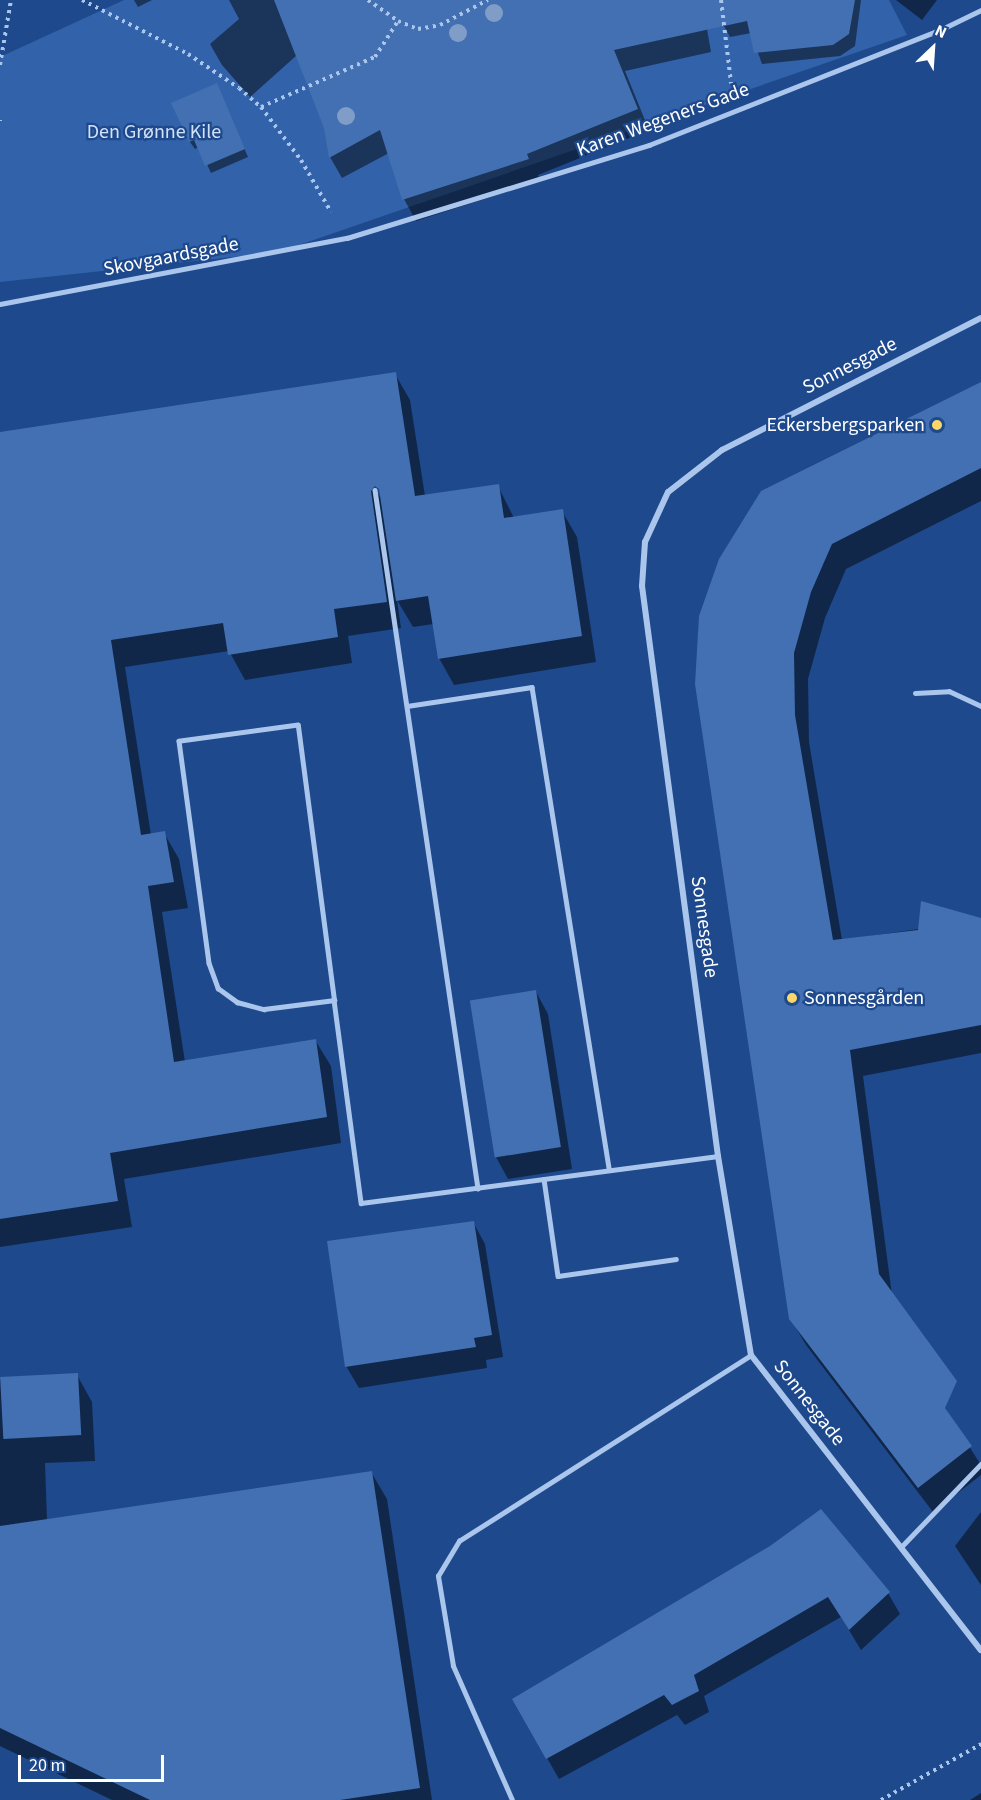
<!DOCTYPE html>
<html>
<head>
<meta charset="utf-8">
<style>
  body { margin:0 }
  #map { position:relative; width:981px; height:1800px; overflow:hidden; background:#1e498c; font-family:"Source Sans 3",sans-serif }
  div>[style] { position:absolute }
  .green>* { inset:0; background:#3162aa }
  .shadow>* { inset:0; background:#0007 }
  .building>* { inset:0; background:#4270b2; transform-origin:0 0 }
  .path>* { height:4px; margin-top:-2px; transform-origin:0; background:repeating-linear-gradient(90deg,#abc6ec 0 3px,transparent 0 7.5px) }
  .service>* { height:4.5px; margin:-2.25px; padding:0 2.25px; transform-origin:2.25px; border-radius:2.25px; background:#abc6ec }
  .minor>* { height:6px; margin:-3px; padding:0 3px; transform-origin:3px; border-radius:3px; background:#abc6ec }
  .trees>* { width:18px; height:18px; margin:-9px; border-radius:50%; background:#809dc8 }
  .dots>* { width:16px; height:16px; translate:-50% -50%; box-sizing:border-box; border:3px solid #1e498c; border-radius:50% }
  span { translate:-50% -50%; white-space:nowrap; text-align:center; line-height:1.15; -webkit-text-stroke:4.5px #1e498c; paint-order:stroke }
  .street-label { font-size:20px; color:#fff }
  .park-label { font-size:20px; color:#d0e1f9 }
  .poi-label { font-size:20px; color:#fff }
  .right { translate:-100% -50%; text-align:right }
  .left { translate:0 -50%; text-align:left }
  .north { position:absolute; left:903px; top:18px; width:60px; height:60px; -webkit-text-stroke:4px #1e498c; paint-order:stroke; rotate:25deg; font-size:16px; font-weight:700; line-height:24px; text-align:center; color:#fff }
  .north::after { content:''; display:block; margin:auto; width:21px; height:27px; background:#fff; clip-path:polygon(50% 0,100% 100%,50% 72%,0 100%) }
  .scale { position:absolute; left:18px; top:1755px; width:146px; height:27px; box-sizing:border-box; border:3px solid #fff; border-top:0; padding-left:8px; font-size:18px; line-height:21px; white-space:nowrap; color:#fff; -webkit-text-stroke:4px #1e498c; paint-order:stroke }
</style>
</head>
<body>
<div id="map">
  <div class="green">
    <div style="clip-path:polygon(124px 0,889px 0,907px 35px,279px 252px,0 282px,0 57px)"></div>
  </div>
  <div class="shadow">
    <div style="clip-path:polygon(134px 0,152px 0,138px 7px)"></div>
    <div style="clip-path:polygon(229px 0,702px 0,711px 52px,625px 71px,649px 130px,538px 175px,540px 181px,416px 221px,404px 199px,389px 153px,342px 178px,330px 157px,325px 128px,297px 55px,250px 97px,222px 65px,210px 44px,239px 19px)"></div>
    <div style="clip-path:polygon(734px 0,861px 0,855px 46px,840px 56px,762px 64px,751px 33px,730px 37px,724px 26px)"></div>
    <div style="clip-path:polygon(896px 0,937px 0,922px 20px)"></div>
    <div style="clip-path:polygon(220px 93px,248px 157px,211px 173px,199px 147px,195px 149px,190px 142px,173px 104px)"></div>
    <div style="clip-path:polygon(evenodd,395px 374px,410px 400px,425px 496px,498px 486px,514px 518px,562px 511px,577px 537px,596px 662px,454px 685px,439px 658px,434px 624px,413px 627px,397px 600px,401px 628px,348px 636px,352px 663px,245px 680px,229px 651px,125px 667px,151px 835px,164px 833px,179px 859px,188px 908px,162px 912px,185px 1062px,315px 1040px,331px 1066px,341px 1143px,124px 1179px,132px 1227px,0 1247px,0 433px,395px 374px,372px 478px,382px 494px,382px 500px,370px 480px,372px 478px)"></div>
    <div style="clip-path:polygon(981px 383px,981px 501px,846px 569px,825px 618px,808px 679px,809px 742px,842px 940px,981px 920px,981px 1053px,863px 1076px,896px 1325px,887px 1318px,981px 1465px,981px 1475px,933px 1512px,806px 1345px,790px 1318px,697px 684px)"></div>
    <div style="clip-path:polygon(536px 992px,548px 1014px,572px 1169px,508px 1179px,496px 1157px,472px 1001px)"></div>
    <div style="clip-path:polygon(473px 1222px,485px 1244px,503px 1357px,486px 1360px,487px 1368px,359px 1388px,346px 1366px)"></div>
    <div style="clip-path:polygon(77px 1375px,92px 1402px,95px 1461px,45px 1463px,47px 1520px,371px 1472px,387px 1499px,432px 1800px,112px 1800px,0 1746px,0 1379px)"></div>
    <div style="clip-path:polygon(981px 1512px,981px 1585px,955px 1546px)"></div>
    <div style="clip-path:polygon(771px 1547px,888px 1593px,900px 1614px,861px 1650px,841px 1617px,704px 1696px,709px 1712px,685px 1725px,677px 1715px,559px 1779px,514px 1700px)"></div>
    <div style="clip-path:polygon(981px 1793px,981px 1800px,970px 1800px)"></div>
  </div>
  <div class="building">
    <div style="clip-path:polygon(274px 0,855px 0,849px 34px,833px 45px,754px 53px,747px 21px,614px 50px,638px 109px,527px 154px,529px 159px,402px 200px,380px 130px,329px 158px,324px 128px)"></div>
    <div style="clip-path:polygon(217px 83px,245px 149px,205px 166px,194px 140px,189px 142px,171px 103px)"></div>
    <div style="clip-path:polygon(396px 372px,415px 496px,499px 484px,504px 518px,563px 509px,582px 636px,438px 659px,428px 596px,396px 601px,379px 489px,375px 486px,371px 491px,387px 602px,334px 609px,338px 637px,228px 655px,223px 623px,111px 640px,141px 835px,165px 831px,174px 882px,148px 886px,174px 1062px,316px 1039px,327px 1117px,110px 1153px,118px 1201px,0 1219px,0 432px)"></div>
    <div style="clip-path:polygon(981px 382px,981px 468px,832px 544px,811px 592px,794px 653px,795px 715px,833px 940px,918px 930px,921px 901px,981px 918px,981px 1025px,850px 1050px,879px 1274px,957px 1381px,945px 1408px,972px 1446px,918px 1488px,789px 1319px,695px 684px,699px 616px,719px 559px,761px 491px)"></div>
    <div style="left:536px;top:990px;width:159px;height:67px;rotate:81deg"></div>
    <div style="clip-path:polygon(474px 1221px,492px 1335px,474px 1338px,476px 1347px,345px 1367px,327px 1241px)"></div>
    <div style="left:78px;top:1373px;width:62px;height:78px;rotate:87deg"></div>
    <div style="clip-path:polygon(372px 1471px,420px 1788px,340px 1800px,150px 1800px,0 1728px,0 1526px)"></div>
    <div style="clip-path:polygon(821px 1509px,890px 1592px,849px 1630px,828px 1597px,694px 1675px,699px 1691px,672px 1705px,664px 1695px,546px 1759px,512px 1699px,770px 1546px)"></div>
  </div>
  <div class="path">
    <div style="left:82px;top:0;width:119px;rotate:27deg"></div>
    <div style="left:188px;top:54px;width:61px;rotate:33.7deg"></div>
    <div style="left:239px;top:88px;width:29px;rotate:41deg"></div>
    <div style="left:261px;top:107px;width:66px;rotate:53deg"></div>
    <div style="left:301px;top:160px;width:60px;rotate:60deg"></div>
    <div style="left:368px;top:0;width:37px;rotate:35deg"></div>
    <div style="left:398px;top:21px;width:22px;rotate:22deg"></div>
    <div style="left:418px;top:29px;width:22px;rotate:-10deg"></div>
    <div style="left:440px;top:25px;width:54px;rotate:-27.5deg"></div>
    <div style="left:721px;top:0;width:84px;rotate:83.1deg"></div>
    <div style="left:0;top:65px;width:66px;rotate:-80.4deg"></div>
    <div style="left:261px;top:107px;width:124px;rotate:-23.7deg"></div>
    <div style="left:375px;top:57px;width:43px;rotate:-57.4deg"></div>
    <div style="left:0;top:120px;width:1px;rotate:90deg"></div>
    <div style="left:881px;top:1800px;width:115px;rotate:-29.2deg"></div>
  </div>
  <div class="service">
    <div style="left:0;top:304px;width:353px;rotate:-10.8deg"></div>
    <div style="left:347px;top:238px;width:316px;rotate:-17.1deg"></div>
    <div style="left:649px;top:145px;width:315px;rotate:-21.6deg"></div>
    <div style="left:942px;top:29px;width:43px;rotate:-26deg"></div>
    <div style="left:375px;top:490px;width:706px;rotate:81.61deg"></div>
    <div style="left:915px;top:693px;width:34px;rotate:-3deg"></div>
    <div style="left:949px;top:691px;width:35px;rotate:25deg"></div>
    <div style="left:407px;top:706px;width:126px;rotate:-8.6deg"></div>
    <div style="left:532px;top:687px;width:489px;rotate:80.9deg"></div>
    <div style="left:334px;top:1000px;width:277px;rotate:-97.5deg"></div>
    <div style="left:298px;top:725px;width:120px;rotate:172.3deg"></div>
    <div style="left:179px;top:741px;width:224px;rotate:82.3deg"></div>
    <div style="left:209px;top:963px;width:27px;rotate:70deg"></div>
    <div style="left:218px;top:988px;width:24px;rotate:36deg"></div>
    <div style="left:237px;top:1002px;width:28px;rotate:15deg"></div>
    <div style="left:264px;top:1009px;width:71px;rotate:-7.3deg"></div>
    <div style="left:334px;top:1000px;width:205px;rotate:82.4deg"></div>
    <div style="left:361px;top:1203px;width:360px;rotate:-7.5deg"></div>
    <div style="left:544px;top:1179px;width:98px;rotate:81.8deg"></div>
    <div style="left:558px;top:1276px;width:119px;rotate:-8.2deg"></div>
    <div style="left:901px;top:1547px;width:115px;rotate:-46.1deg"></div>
    <div style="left:512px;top:1800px;width:146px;rotate:-113.8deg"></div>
    <div style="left:453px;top:1666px;width:91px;rotate:-99.5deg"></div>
    <div style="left:438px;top:1576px;width:41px;rotate:-59deg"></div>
    <div style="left:459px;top:1541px;width:346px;rotate:-32.5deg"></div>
  </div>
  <div class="minor">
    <div style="left:981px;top:318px;width:291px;rotate:153deg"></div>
    <div style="left:722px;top:450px;width:68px;rotate:142.1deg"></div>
    <div style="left:668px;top:492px;width:55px;rotate:114.7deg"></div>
    <div style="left:645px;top:542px;width:44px;rotate:93.9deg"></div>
    <div style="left:642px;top:586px;width:575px;rotate:82.41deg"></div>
    <div style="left:718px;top:1156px;width:202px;rotate:80.6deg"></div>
    <div style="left:751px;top:1355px;width:374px;rotate:52.1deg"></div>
  </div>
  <div class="trees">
    <div style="left:494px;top:13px"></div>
    <div style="left:458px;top:33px"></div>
    <div style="left:346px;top:116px"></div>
  </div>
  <div class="dots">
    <div style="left:937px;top:425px;background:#fbd76a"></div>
    <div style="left:792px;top:998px;background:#fbd76a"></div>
  </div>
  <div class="street-label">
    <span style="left:663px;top:120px;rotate:-20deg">Karen Wegeners Gade</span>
    <span style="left:171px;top:257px;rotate:-11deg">Skovgaardsgade</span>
    <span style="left:850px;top:366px;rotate:-27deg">Sonnesgade</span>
    <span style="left:704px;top:927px;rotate:82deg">Sonnesgade</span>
    <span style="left:809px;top:1403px;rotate:52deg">Sonnesgade</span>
  </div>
  <div class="park-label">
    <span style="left:154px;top:132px">Den Grønne Kile</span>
  </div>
  <div class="poi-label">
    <span class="right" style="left:925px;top:425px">Eckersbergsparken</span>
    <span class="left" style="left:804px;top:998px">Sonnesgården</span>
  </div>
  <div class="north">N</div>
  <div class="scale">20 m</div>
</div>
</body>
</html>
